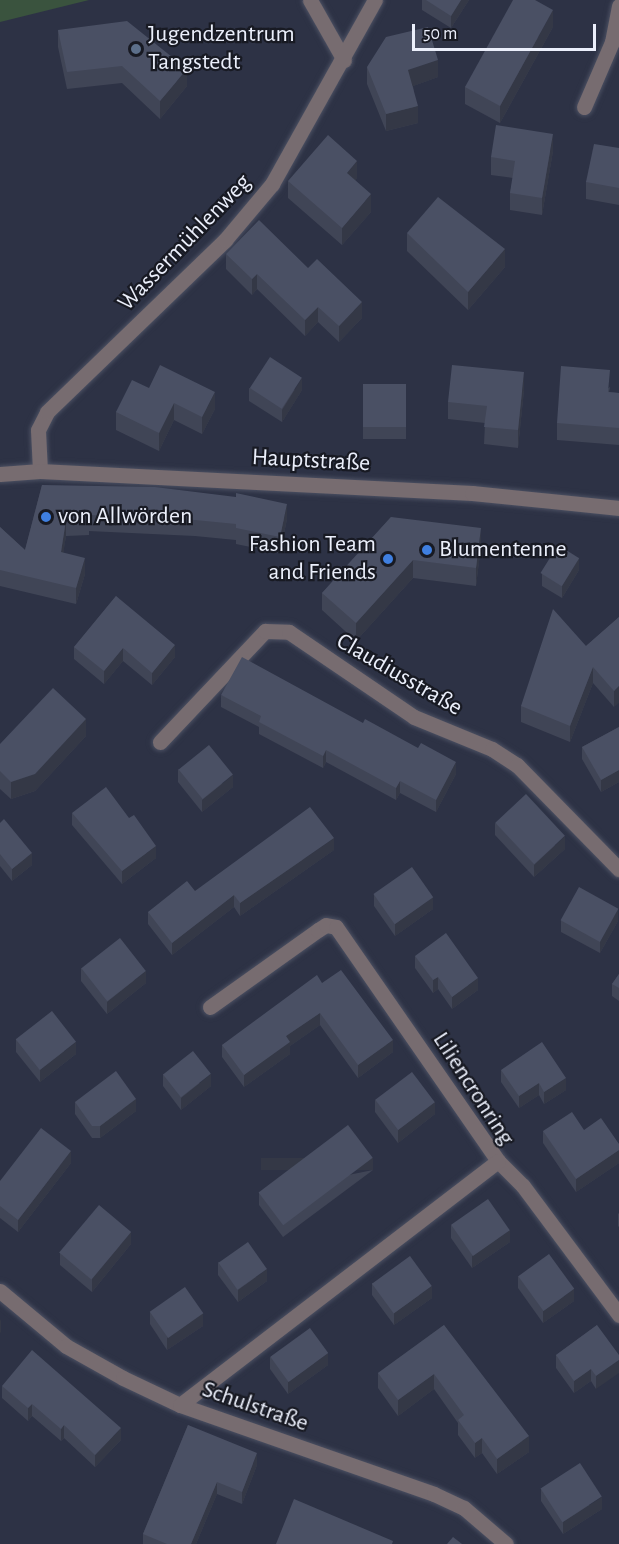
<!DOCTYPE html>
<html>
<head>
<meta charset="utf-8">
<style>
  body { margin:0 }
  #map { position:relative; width:619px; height:1544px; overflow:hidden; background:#2d3245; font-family:"Alegreya Sans",sans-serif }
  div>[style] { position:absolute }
  .green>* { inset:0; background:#3a533e }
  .roads { filter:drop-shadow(0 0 2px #4b5062) drop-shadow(0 0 2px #4b5062) }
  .minor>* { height:15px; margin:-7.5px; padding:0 7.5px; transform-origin:7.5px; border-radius:7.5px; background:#776c70 }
  .tertiary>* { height:15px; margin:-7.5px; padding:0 7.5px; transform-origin:7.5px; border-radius:7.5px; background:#776c70 }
  .wall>* { inset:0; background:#404556; transform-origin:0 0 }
  .shaded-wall>* { inset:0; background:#343846; transform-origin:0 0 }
  .building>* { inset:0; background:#4a5064; transform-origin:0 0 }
  .dots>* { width:16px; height:16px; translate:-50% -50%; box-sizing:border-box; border:3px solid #181a23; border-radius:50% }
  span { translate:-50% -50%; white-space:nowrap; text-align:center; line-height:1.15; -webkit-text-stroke:4.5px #181a23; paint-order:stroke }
  .poi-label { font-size:24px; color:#ebeffb }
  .left { translate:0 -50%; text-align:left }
  .right { translate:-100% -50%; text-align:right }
  .street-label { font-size:24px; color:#ebeffb }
  .scale { position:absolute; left:412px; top:24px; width:184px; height:27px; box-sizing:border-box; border:3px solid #ebeffb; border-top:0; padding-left:8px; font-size:18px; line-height:21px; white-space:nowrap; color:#ebeffb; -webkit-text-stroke:4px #181a23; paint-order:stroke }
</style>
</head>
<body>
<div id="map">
  <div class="green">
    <div style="clip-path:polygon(0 0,89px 0,0 22px)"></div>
  </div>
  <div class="roads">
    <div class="minor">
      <div style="left:310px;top:0;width:69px;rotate:60.5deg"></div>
      <div style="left:584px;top:107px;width:71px;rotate:-66.7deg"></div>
      <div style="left:612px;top:42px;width:37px;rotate:-79deg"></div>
      <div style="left:40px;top:471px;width:41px;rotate:-92.8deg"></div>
      <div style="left:38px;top:430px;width:20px;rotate:-63deg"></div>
      <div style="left:47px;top:412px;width:248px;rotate:-44deg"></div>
      <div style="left:225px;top:240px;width:73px;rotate:-50deg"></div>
      <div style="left:272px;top:184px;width:211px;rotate:-60.8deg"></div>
      <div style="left:160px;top:742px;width:153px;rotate:-46.6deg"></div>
      <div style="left:265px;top:631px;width:24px;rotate:2deg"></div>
      <div style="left:289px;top:632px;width:151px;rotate:34.2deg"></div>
      <div style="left:414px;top:717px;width:84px;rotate:22.3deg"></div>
      <div style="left:492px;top:749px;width:30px;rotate:33deg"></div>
      <div style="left:517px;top:765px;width:146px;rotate:45.6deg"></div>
      <div style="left:210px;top:1007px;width:133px;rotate:-35.5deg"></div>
      <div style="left:318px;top:930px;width:9px;rotate:-32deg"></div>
      <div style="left:326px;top:925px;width:10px;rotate:11deg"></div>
      <div style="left:336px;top:927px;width:285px;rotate:55.3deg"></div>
      <div style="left:498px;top:1161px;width:35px;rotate:45deg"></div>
      <div style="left:523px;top:1186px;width:161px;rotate:53.3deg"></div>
      <div style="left:0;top:1291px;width:86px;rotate:39.8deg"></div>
      <div style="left:66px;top:1346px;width:65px;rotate:29.3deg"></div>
      <div style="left:123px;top:1378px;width:63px;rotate:25.3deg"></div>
      <div style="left:180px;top:1405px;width:269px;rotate:19.3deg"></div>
      <div style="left:434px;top:1494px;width:33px;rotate:25deg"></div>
      <div style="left:464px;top:1508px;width:55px;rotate:40.6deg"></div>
      <div style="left:180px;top:1405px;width:401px;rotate:-37.5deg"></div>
    </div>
    <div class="tertiary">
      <div style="left:0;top:474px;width:40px;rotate:-4.3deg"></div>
      <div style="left:40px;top:471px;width:433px;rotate:2.9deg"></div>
      <div style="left:472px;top:493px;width:148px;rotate:5.8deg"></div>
    </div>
  </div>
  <div class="wall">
    <div style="clip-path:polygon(422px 0,469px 0,451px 28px,422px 10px)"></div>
    <div style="clip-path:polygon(553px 27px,500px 123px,465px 104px,465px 87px)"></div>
    <div style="clip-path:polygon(58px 30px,187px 86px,160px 119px,122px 83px,67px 89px,58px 47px)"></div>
    <div style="clip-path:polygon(367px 67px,438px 77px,413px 86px,418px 123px,386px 131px,367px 84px)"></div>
    <div style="clip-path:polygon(619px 148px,619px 205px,586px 199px,586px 182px)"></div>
    <div style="clip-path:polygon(553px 151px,542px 215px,510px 210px,510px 193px,513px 178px,491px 175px,491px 157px)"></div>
    <div style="clip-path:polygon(357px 178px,355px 180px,371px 212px,342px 245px,288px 198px,288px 181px)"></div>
    <div style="clip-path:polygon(407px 233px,505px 267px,468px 310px,407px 251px)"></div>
    <div style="clip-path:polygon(226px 254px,308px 268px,362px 318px,339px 342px,318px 322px,305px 336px,257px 289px,252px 295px,226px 269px)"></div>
    <div style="left:406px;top:384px;width:55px;height:43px;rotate:90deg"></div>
    <div style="clip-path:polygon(610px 387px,609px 392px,619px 393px,619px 445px,557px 440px,557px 423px)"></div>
    <div style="clip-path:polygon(149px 388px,215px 409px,202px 434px,174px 420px,159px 451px,116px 430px,116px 412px)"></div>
    <div style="clip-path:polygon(249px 388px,302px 390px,282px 422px,249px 401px)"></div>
    <div style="clip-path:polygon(524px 390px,518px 448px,484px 444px,485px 423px,448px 419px,448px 402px)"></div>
    <div style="clip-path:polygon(42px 485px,287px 519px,280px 553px,236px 544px,236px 540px,195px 536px,89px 531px,89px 535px,66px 536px,63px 553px,85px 574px,76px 604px,0 586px,0 527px,25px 550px)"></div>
    <div style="clip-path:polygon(391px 517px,481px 545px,476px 586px,413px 578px,356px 641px,322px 610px,322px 593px)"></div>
    <div style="clip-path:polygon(579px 570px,562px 598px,542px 586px,542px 574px)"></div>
    <div style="clip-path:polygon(116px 596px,175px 657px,152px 685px,123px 661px,104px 684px,74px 659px,74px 647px)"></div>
    <div style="clip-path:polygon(619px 617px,614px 707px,593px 683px,570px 742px,521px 722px,521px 706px,586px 646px)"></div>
    <div style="clip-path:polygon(221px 695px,456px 774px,436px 812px,400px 793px,396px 800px,326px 762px,323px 768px,259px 734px,259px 727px,221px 707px)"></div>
    <div style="clip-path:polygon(619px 727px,619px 782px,601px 792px,582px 759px,582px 747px)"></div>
    <div style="clip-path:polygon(86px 736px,35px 791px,11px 799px,0 789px,0 744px)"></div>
    <div style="clip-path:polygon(178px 769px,233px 787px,202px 812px,178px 782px)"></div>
    <div style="clip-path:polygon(72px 813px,156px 858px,122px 884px,72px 825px)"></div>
    <div style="clip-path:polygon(0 823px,32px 865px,12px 881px,0 866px)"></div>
    <div style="clip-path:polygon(495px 823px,565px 849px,534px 877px,495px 835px)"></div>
    <div style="clip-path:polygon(334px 850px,240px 916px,234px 907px,172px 955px,148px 924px,148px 912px,195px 891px)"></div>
    <div style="clip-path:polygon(374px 894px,433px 909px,395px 936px,374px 906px)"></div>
    <div style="clip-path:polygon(561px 920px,618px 921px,600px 953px,561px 932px)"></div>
    <div style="clip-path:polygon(415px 956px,478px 990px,452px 1009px,438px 989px,433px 993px,415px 968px)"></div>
    <div style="clip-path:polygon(81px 968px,146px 983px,107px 1014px,81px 981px)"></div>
    <div style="clip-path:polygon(619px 974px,619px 1001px,612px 996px,612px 984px)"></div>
    <div style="clip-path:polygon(322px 983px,393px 1052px,358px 1078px,320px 1025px,290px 1046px,290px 1054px,244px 1087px,222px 1057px,222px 1045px)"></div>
    <div style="clip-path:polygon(16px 1039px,76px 1054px,40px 1082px,16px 1052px)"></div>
    <div style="clip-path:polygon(501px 1070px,566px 1090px,544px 1104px,539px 1095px,519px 1108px,501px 1082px)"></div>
    <div style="clip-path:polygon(163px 1074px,211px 1086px,181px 1110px,163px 1086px)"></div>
    <div style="clip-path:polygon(375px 1100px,435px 1114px,398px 1143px,375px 1112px)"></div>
    <div style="clip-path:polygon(75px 1102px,136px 1111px,100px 1138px,92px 1138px,75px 1114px)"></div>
    <div style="clip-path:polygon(584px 1130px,619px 1144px,619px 1163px,576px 1192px,543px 1143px,543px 1131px)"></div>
    <div style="clip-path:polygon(71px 1163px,18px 1232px,0 1218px,0 1181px)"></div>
    <div style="clip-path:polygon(373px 1170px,283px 1237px,259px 1205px,259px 1193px)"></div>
    <div style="clip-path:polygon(619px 1213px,619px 1227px,618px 1226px,618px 1214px)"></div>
    <div style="clip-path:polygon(451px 1225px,510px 1242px,472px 1268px,451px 1238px)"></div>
    <div style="clip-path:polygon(131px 1244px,92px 1292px,60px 1265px,60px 1253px)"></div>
    <div style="clip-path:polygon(218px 1262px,267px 1281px,238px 1302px,218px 1275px)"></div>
    <div style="clip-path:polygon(518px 1276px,574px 1301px,543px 1323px,518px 1288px)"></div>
    <div style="clip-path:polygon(372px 1283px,432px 1298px,394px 1325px,372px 1295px)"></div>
    <div style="clip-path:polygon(150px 1312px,203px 1326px,167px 1350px,150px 1324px)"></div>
    <div style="clip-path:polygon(444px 1325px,529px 1452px,497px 1474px,482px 1453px,475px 1458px,458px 1435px,458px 1423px,434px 1389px,398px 1416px,378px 1388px,378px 1373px)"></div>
    <div style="clip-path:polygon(597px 1325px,596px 1389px,591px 1381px,574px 1393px,556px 1368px,556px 1355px)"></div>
    <div style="clip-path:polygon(270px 1357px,328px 1365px,288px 1394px,270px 1369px)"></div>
    <div style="clip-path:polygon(2px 1386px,121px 1440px,95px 1467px,64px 1438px,61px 1441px,32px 1416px,28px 1421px,2px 1398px)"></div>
    <div style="clip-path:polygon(188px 1425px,257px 1465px,242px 1504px,217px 1494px,196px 1544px,143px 1544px,143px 1534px)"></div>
    <div style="clip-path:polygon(541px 1489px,602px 1509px,563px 1534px,541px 1501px)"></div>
  </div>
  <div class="shaded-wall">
    <div style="clip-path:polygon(461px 0,469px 0,451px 28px,451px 16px)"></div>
    <div style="clip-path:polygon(553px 10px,553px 27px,500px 123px,500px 106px)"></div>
    <div style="clip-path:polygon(438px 60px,438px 77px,408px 88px,408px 70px)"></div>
    <div style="clip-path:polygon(187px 69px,187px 86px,160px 119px,160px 101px)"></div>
    <div style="clip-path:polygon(418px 106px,418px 123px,386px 131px,386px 114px)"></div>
    <div style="clip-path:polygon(553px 134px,553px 151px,542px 215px,542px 198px)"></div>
    <div style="clip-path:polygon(357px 161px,357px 178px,347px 190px,347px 173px)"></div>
    <div style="clip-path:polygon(371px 194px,371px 212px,342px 245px,342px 228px)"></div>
    <div style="clip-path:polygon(505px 249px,505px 267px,468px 310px,468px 292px)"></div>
    <div style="clip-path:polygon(257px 274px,257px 289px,252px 295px,252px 279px)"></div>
    <div style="clip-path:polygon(362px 302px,362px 318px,339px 342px,339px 326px)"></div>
    <div style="clip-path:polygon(318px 307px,318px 322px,305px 336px,305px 320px)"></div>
    <div style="clip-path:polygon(524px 372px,524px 390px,518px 448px,518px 430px)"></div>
    <div style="clip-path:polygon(302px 378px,302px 390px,282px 422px,282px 410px)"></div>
    <div style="clip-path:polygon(215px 392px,215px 409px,202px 434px,202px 417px)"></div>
    <div style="clip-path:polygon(174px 403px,174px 420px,159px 451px,159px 433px)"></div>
    <div style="clip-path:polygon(287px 504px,287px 519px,280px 553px,280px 537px)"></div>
    <div style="clip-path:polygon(66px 520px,66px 536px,61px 568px,61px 552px)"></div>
    <div style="clip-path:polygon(481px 528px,481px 545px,476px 586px,476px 568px)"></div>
    <div style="clip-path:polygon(85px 558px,85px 574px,76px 604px,76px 588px)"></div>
    <div style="clip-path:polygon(579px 558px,579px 570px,562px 598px,562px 586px)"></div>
    <div style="clip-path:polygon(413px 560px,413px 578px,356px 641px,356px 623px)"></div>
    <div style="clip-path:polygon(175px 645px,175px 657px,152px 685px,152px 673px)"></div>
    <div style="clip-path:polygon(123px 648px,123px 661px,104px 684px,104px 671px)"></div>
    <div style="clip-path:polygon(593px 667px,593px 683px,570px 742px,570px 726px)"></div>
    <div style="clip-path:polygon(619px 686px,619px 703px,614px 707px,614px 691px)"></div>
    <div style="clip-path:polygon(86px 719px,86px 736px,35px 791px,11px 799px,11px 782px)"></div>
    <div style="clip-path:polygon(326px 750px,326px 762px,323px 768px,323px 756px)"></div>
    <div style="clip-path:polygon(456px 762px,456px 774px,436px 812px,436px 800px)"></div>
    <div style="clip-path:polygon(619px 770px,619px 782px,601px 792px,601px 780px)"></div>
    <div style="clip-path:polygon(233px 775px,233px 787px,202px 812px,202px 800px)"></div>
    <div style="clip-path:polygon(400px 781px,400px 793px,396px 800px,396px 788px)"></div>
    <div style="clip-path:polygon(565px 836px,565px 849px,534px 877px,534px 865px)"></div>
    <div style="clip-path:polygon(334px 838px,334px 850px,240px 916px,240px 903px)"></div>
    <div style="clip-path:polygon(156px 846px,156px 858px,122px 884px,122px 871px)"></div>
    <div style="clip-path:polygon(32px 853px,32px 865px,12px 881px,12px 869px)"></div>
    <div style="clip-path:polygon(234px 895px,234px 907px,172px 955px,172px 943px)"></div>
    <div style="clip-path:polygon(433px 897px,433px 909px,395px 936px,395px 924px)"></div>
    <div style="clip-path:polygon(618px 909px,618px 921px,600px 953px,600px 941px)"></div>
    <div style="clip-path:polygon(146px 971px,146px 983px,107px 1014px,107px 1002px)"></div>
    <div style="clip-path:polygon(438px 977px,438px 989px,433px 993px,433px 980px)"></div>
    <div style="clip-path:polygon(478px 978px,478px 990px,452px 1009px,452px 997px)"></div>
    <div style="clip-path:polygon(320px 1013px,320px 1025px,290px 1046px,290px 1054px,244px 1087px,244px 1075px,286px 1036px)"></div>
    <div style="clip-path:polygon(393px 1040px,393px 1052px,358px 1078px,358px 1065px)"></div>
    <div style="clip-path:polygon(76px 1042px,76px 1054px,40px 1082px,40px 1070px)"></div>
    <div style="clip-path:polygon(211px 1074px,211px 1086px,181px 1110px,181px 1098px)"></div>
    <div style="clip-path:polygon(566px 1078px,566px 1090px,544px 1104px,544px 1092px)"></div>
    <div style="clip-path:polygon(539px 1083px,539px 1095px,519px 1108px,519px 1096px)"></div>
    <div style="clip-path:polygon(136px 1099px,136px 1111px,100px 1138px,100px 1126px)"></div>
    <div style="clip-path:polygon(435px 1102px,435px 1114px,398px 1143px,398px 1130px)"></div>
    <div style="clip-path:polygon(619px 1150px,619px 1163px,576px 1192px,576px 1179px)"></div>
    <div style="clip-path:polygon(71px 1151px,71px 1163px,18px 1232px,18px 1220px)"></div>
    <div style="left:373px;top:1158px;width:12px;height:112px;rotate:90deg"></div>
    <div style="clip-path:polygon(510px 1230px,510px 1242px,472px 1268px,472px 1256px)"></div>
    <div style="clip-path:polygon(131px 1232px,131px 1244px,92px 1292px,92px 1279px)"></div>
    <div style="clip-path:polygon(267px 1269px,267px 1281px,238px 1302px,238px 1290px)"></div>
    <div style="clip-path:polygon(432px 1286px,432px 1298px,394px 1325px,394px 1313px)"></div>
    <div style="clip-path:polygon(574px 1289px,574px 1301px,543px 1323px,543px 1311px)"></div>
    <div style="clip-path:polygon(203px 1313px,203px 1326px,167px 1350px,167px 1338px)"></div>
    <div style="clip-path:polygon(1px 1319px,1px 1332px,0 1333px,0 1321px)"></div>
    <div style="clip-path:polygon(328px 1353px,328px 1365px,288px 1394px,288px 1382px)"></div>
    <div style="clip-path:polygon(619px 1360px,619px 1373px,596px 1389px,596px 1376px)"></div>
    <div style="clip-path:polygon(591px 1369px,591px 1381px,574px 1393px,574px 1381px)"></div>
    <div style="clip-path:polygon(434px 1374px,434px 1389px,398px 1416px,398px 1400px)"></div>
    <div style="clip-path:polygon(32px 1404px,32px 1416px,28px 1421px,28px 1408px)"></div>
    <div style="clip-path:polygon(64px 1425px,64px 1438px,61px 1441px,61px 1429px)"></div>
    <div style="clip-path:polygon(121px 1428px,121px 1440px,95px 1467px,95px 1455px)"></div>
    <div style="clip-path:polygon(529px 1436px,529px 1452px,497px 1474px,497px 1459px)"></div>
    <div style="clip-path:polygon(482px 1438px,482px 1453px,475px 1458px,475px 1443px)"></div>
    <div style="clip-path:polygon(257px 1453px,257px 1465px,242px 1504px,242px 1492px)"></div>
    <div style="clip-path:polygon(217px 1482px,217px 1494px,196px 1544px,191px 1544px)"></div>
    <div style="clip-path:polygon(602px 1497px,602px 1509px,563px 1534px,563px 1522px)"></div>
  </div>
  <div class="building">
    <div style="clip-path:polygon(426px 0,461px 0,451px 16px)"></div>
    <div style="clip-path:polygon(513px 0,535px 0,553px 10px,500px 106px,465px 87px)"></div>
    <div style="clip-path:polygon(127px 21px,187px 69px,160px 101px,122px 66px,67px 72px,58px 30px)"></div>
    <div style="clip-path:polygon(428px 27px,438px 60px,408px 70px,418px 106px,386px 114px,367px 67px,386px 37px)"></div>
    <div style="clip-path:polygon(496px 125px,553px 134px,542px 198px,510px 193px,515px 161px,491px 157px)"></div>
    <div style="clip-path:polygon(328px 135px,357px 161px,347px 173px,371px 194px,342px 228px,288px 181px)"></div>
    <div style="clip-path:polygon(594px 144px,619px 148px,619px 188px,586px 182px)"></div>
    <div style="clip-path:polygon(438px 197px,505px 249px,468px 292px,407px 233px)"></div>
    <div style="clip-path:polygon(259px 220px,308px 268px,317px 259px,362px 302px,339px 326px,318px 307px,305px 320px,257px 274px,252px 279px,226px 254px)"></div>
    <div style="left:270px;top:357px;width:38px;height:37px;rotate:33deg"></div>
    <div style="clip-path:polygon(160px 365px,215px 392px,202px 417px,174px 403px,159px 433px,116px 412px,132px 380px,149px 388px)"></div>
    <div style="clip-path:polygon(452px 365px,524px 372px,518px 430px,484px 427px,487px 406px,448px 402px)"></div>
    <div style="clip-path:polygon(561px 366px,610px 370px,608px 392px,619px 393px,619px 428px,557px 423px)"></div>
    <div style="left:406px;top:384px;width:43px;height:43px;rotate:90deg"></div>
    <div style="clip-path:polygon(42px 485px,155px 487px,236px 497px,236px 493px,287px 504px,280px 537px,236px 528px,236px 524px,195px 520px,89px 515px,89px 519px,66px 520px,61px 552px,85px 558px,76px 588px,0 570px,0 527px,25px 550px)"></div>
    <div style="clip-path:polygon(391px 517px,481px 528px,476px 568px,413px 560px,356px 623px,322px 593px)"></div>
    <div style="left:558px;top:545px;width:25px;height:33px;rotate:32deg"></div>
    <div style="clip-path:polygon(116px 596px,175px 645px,152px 673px,123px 648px,104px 671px,74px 647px)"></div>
    <div style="clip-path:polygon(553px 609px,586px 646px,619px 617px,619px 686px,614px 691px,593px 667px,570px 726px,521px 706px)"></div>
    <div style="clip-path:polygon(242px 657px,363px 723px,365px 719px,418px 748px,421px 743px,456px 762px,436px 800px,400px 781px,396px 788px,326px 750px,323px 756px,259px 722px,261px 716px,221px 695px)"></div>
    <div style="clip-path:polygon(53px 688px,86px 719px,35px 774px,11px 782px,0 771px,0 744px)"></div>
    <div style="clip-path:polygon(619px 727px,619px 770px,601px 780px,582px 747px)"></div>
    <div style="left:209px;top:745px;width:38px;height:39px;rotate:51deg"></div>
    <div style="clip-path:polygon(106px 787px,129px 818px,134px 815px,156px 846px,122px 871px,72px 813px)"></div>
    <div style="left:526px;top:794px;width:57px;height:42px;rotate:47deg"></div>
    <div style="clip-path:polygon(310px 807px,334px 838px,240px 903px,234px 895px,172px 943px,148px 912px,187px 881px,195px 891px)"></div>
    <div style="clip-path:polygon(4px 819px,32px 853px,12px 869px,0 854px,0 823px)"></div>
    <div style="left:412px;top:867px;width:37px;height:47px;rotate:55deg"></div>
    <div style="left:579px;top:887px;width:45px;height:38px;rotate:29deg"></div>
    <div style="clip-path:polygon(446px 933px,478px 978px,452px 997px,438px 977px,433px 980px,415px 956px)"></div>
    <div style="left:120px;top:938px;width:42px;height:49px;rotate:52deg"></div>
    <div style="clip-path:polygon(341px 970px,393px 1040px,358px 1065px,320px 1013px,286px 1036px,290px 1042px,244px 1075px,222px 1045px,317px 975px,322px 983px)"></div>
    <div style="clip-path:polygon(619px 974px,619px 988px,612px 984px)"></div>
    <div style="left:52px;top:1011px;width:39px;height:46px;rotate:52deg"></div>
    <div style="clip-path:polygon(542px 1042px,566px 1078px,544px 1092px,539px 1083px,519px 1096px,501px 1070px)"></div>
    <div style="left:193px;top:1051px;width:29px;height:38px;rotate:52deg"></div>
    <div style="clip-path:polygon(116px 1071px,136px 1099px,100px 1126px,92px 1126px,75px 1102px)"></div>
    <div style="left:412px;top:1072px;width:38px;height:46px;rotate:53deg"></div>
    <div style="clip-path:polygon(572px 1112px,584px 1130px,601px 1118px,619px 1144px,619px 1150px,576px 1179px,543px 1131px)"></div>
    <div style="left:348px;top:1125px;width:41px;height:112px;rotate:53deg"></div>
    <div style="clip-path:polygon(41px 1128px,71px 1151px,18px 1220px,0 1206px,0 1181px)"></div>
    <div style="left:488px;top:1199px;width:38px;height:45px;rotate:55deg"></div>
    <div style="left:99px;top:1205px;width:42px;height:62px;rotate:40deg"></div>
    <div style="left:248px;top:1242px;width:33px;height:36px;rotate:55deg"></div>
    <div style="left:549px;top:1254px;width:43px;height:38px;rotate:54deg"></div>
    <div style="left:410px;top:1256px;width:37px;height:47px;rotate:54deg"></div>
    <div style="left:185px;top:1287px;width:32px;height:43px;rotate:55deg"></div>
    <div style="clip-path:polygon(444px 1325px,529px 1436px,497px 1459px,482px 1438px,475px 1443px,458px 1420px,464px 1415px,434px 1374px,398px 1400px,378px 1373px)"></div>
    <div style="clip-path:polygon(597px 1325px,619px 1355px,619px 1360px,596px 1376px,591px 1369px,574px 1381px,556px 1355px)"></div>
    <div style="left:310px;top:1328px;width:31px;height:49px;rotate:54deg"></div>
    <div style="clip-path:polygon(32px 1350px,121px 1428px,95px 1455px,64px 1425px,61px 1429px,32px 1404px,28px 1408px,2px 1386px)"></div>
    <div style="clip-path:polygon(188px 1425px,257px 1453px,242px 1492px,217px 1482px,191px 1544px,167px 1544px,143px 1534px)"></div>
    <div style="left:580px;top:1463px;width:40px;height:47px;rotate:57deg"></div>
    <div style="clip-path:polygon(294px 1499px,393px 1541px,392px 1544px,276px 1544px)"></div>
    <div style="clip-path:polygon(453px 1537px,462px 1544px,447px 1544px)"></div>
  </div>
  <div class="dots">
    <div style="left:136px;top:49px;background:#5c6f8a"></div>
    <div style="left:46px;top:517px;background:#3f7fe0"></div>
    <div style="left:427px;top:550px;background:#3f7fe0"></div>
    <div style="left:388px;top:559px;background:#3f7fe0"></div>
  </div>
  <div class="poi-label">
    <span class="left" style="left:148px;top:49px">Jugendzentrum<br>Tangstedt</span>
    <span class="left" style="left:58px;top:517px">von Allwörden</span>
    <span class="right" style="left:376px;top:559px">Fashion Team<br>and Friends</span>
    <span class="left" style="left:439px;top:550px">Blumentenne</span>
  </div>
  <div class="street-label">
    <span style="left:185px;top:243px;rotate:-46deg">Wassermühlenweg</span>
    <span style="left:311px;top:461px;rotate:3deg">Hauptstraße</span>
    <span style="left:399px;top:675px;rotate:30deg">Claudiusstraße</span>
    <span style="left:473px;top:1089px;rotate:57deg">Liliencronring</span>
    <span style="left:255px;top:1407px;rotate:19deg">Schulstraße</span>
  </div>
  <div class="scale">50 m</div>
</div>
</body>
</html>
